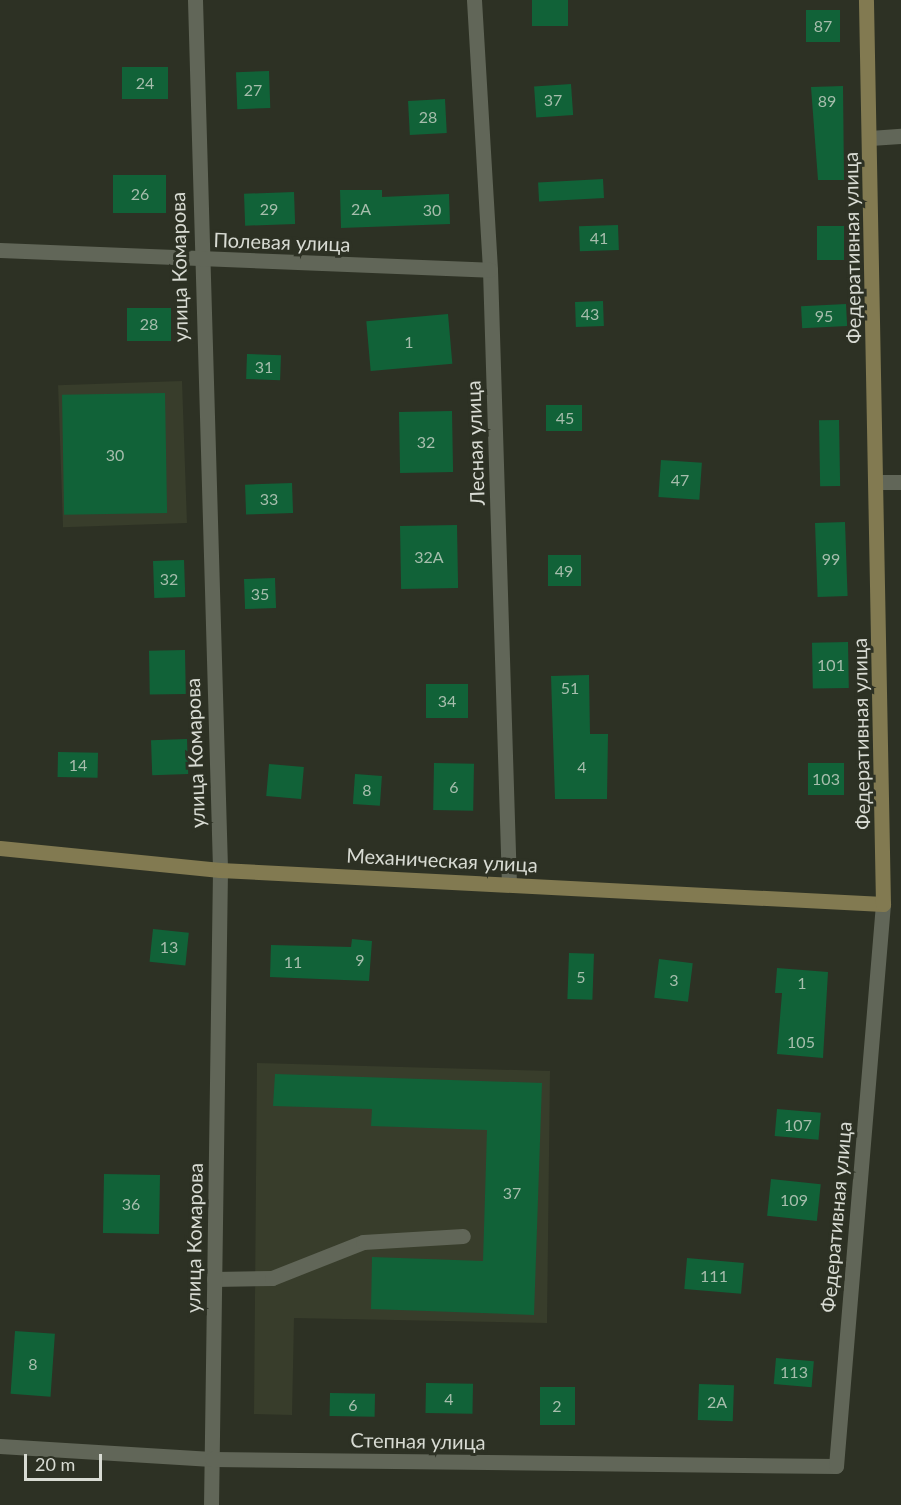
<!DOCTYPE html>
<html>
<head>
<meta charset="utf-8">
<style>
  body { margin:0 }
  #map { position:relative; width:901px; height:1505px; overflow:hidden; background:#2d3124; font-family:Lato,sans-serif }
  div>[style] { position:absolute }
  .built>* { inset:0; background:#383d2b; transform-origin:0 0 }
  .building>* { inset:0; background:#116238; transform-origin:0 0 }
  .lane>* { height:15px; margin:-7.5px; padding:0 7.5px; transform-origin:7.5px; border-radius:7.5px; background:#616658 }
  .street>* { height:15px; margin:-7.5px; padding:0 7.5px; transform-origin:7.5px; border-radius:7.5px; background:#616658 }
  .secondary>* { height:15px; margin:-7.5px; padding:0 7.5px; transform-origin:7.5px; border-radius:7.5px; background:#827a51 }
  span { translate:-50% -50%; white-space:nowrap; text-align:center; line-height:1.15; -webkit-text-stroke:6px #2d3124; paint-order:stroke }
  .number-label { font-size:16px; color:#a6bdac }
  .number-label span { -webkit-text-stroke-width:0 }
  .street-label { font-size:20px; color:#d8dbd3 }
  .scale { position:absolute; left:24px; top:1454px; width:78px; height:27px; box-sizing:border-box; border:3px solid #d8dbd3; border-top:0; padding-left:8px; font-size:18px; line-height:21px; white-space:nowrap; color:#d8dbd3; -webkit-text-stroke:4px #2d3124; paint-order:stroke }
</style>
</head>
<body>
<div id="map">
  <div class="built">
    <div style="left:182px;top:381px;width:142px;height:124px;rotate:88deg"></div>
    <div style="clip-path:polygon(257px 1063px,550px 1071px,547px 1323px,294px 1318px,292px 1415px,254px 1414px)"></div>
  </div>
  <div class="building">
    <div style="left:532px;top:0;width:36px;height:26px"></div>
    <div style="left:806px;top:10px;width:34px;height:32px"></div>
    <div style="left:122px;top:67px;width:46px;height:32px"></div>
    <div style="left:269px;top:71px;width:37px;height:33px;rotate:88deg"></div>
    <div style="left:571px;top:84px;width:31px;height:37px;rotate:86deg"></div>
    <div style="clip-path:polygon(843px 86px,844px 180px,818px 180px,811px 87px)"></div>
    <div style="left:445px;top:99px;width:34px;height:37px;rotate:87deg"></div>
    <div style="left:166px;top:175px;width:38px;height:53px;rotate:90deg"></div>
    <div style="left:603px;top:179px;width:19px;height:65px;rotate:87deg"></div>
    <div style="clip-path:polygon(340px 190px,382px 190px,382px 197px,449px 194px,450px 224px,341px 228px)"></div>
    <div style="left:294px;top:192px;width:32px;height:50px;rotate:88deg"></div>
    <div style="left:618px;top:225px;width:25px;height:39px;rotate:88deg"></div>
    <div style="left:817px;top:226px;width:27px;height:34px"></div>
    <div style="left:603px;top:301px;width:25px;height:28px;rotate:88deg"></div>
    <div style="left:846px;top:304px;width:22px;height:45px;rotate:87deg"></div>
    <div style="left:127px;top:308px;width:44px;height:33px"></div>
    <div style="left:448px;top:314px;width:50px;height:82px;rotate:85deg"></div>
    <div style="left:247px;top:354px;width:34px;height:25px;rotate:2deg"></div>
    <div style="left:165px;top:393px;width:120px;height:103px;rotate:89deg"></div>
    <div style="left:546px;top:405px;width:36px;height:26px"></div>
    <div style="left:452px;top:411px;width:61px;height:53px;rotate:89deg"></div>
    <div style="left:839px;top:420px;width:66px;height:20px;rotate:89deg"></div>
    <div style="left:661px;top:460px;width:41px;height:37px;rotate:4deg"></div>
    <div style="left:292px;top:483px;width:30px;height:47px;rotate:88deg"></div>
    <div style="left:845px;top:522px;width:74px;height:30px;rotate:88deg"></div>
    <div style="left:457px;top:525px;width:63px;height:57px;rotate:89deg"></div>
    <div style="left:581px;top:555px;width:31px;height:33px;rotate:90deg"></div>
    <div style="left:184px;top:560px;width:37px;height:31px;rotate:88deg"></div>
    <div style="left:275px;top:578px;width:30px;height:31px;rotate:88deg"></div>
    <div style="left:848px;top:642px;width:46px;height:36px;rotate:89deg"></div>
    <div style="left:185px;top:650px;width:44px;height:36px;rotate:89deg"></div>
    <div style="clip-path:polygon(589px 675px,590px 734px,608px 734px,607px 799px,555px 799px,551px 676px)"></div>
    <div style="left:426px;top:684px;width:42px;height:34px"></div>
    <div style="left:187px;top:739px;width:35px;height:36px;rotate:88deg"></div>
    <div style="left:58px;top:752px;width:40px;height:25px;rotate:1deg"></div>
    <div style="left:434px;top:763px;width:40px;height:47px;rotate:1deg"></div>
    <div style="left:808px;top:763px;width:36px;height:32px"></div>
    <div style="left:269px;top:764px;width:35px;height:32px;rotate:5deg"></div>
    <div style="left:355px;top:774px;width:27px;height:30px;rotate:4deg"></div>
    <div style="left:153px;top:929px;width:36px;height:33px;rotate:6deg"></div>
    <div style="clip-path:polygon(352px 939px,372px 941px,369px 981px,270px 977px,271px 945px,351px 947px)"></div>
    <div style="left:569px;top:953px;width:25px;height:46px;rotate:2deg"></div>
    <div style="left:659px;top:959px;width:34px;height:39px;rotate:7deg"></div>
    <div style="clip-path:polygon(777px 968px,828px 972px,823px 1058px,777px 1054px,782px 993px,775px 993px)"></div>
    <div style="clip-path:polygon(275px 1074px,542px 1083px,534px 1315px,371px 1309px,372px 1257px,483px 1261px,487px 1130px,371px 1126px,372px 1109px,273px 1106px)"></div>
    <div style="left:777px;top:1109px;width:44px;height:27px;rotate:5deg"></div>
    <div style="left:104px;top:1174px;width:56px;height:59px;rotate:1deg"></div>
    <div style="left:771px;top:1179px;width:50px;height:37px;rotate:6deg"></div>
    <div style="left:687px;top:1258px;width:57px;height:31px;rotate:5deg"></div>
    <div style="left:15px;top:1331px;width:40px;height:63px;rotate:4deg"></div>
    <div style="left:776px;top:1358px;width:38px;height:26px;rotate:5deg"></div>
    <div style="left:426px;top:1383px;width:47px;height:30px;rotate:1deg"></div>
    <div style="left:699px;top:1384px;width:35px;height:36px;rotate:2deg"></div>
    <div style="left:540px;top:1387px;width:35px;height:38px"></div>
    <div style="left:330px;top:1393px;width:45px;height:23px;rotate:1deg"></div>
  </div>
  <div class="lane">
    <div style="left:870px;top:138px;width:31px;rotate:-4deg"></div>
    <div style="left:879px;top:482px;width:22px"></div>
    <div style="left:214px;top:1279px;width:58px;rotate:-1deg"></div>
    <div style="left:272px;top:1278px;width:98px;rotate:-21.6deg"></div>
    <div style="left:363px;top:1242px;width:100px;rotate:-3.4deg"></div>
  </div>
  <div class="street">
    <div style="left:195px;top:0;width:870px;rotate:88.35deg"></div>
    <div style="left:220px;top:870px;width:635px;rotate:90.81deg"></div>
    <div style="left:474px;top:0;width:270px;rotate:86.6deg"></div>
    <div style="left:490px;top:270px;width:614px;rotate:88.23deg"></div>
    <div style="left:0;top:250px;width:490px;rotate:2.3deg"></div>
    <div style="left:0;top:1446px;width:212px;rotate:3.5deg"></div>
    <div style="left:212px;top:1459px;width:624px;rotate:0.64deg"></div>
    <div style="left:836px;top:1466px;width:564px;rotate:-85.22deg"></div>
  </div>
  <div class="secondary">
    <div style="left:0;top:848px;width:221px;rotate:5.7deg"></div>
    <div style="left:220px;top:870px;width:664px;rotate:2.94deg"></div>
    <div style="left:883px;top:904px;width:904px;rotate:-91.08deg"></div>
  </div>
  <div class="number-label">
    <span style="left:823px;top:26px">87</span>
    <span style="left:145px;top:83px">24</span>
    <span style="left:253px;top:90px">27</span>
    <span style="left:553px;top:100px">37</span>
    <span style="left:827px;top:101px">89</span>
    <span style="left:428px;top:117px">28</span>
    <span style="left:140px;top:194px">26</span>
    <span style="left:269px;top:209px">29</span>
    <span style="left:361px;top:209px">2А</span>
    <span style="left:432px;top:210px">30</span>
    <span style="left:599px;top:238px">41</span>
    <span style="left:590px;top:314px">43</span>
    <span style="left:824px;top:316px">95</span>
    <span style="left:149px;top:324px">28</span>
    <span style="left:409px;top:342px">1</span>
    <span style="left:264px;top:367px">31</span>
    <span style="left:565px;top:418px">45</span>
    <span style="left:426px;top:442px">32</span>
    <span style="left:115px;top:455px">30</span>
    <span style="left:680px;top:480px">47</span>
    <span style="left:269px;top:499px">33</span>
    <span style="left:429px;top:557px">32А</span>
    <span style="left:831px;top:559px">99</span>
    <span style="left:564px;top:571px">49</span>
    <span style="left:169px;top:579px">32</span>
    <span style="left:260px;top:594px">35</span>
    <span style="left:831px;top:665px">101</span>
    <span style="left:570px;top:688px">51</span>
    <span style="left:447px;top:701px">34</span>
    <span style="left:78px;top:765px">14</span>
    <span style="left:582px;top:767px">4</span>
    <span style="left:826px;top:779px">103</span>
    <span style="left:454px;top:787px">6</span>
    <span style="left:367px;top:790px">8</span>
    <span style="left:169px;top:947px">13</span>
    <span style="left:360px;top:960px">9</span>
    <span style="left:293px;top:962px">11</span>
    <span style="left:581px;top:977px">5</span>
    <span style="left:674px;top:980px">3</span>
    <span style="left:802px;top:983px">1</span>
    <span style="left:801px;top:1042px">105</span>
    <span style="left:798px;top:1125px">107</span>
    <span style="left:512px;top:1193px">37</span>
    <span style="left:794px;top:1200px">109</span>
    <span style="left:131px;top:1204px">36</span>
    <span style="left:714px;top:1276px">111</span>
    <span style="left:33px;top:1364px">8</span>
    <span style="left:794px;top:1372px">113</span>
    <span style="left:449px;top:1399px">4</span>
    <span style="left:717px;top:1402px">2А</span>
    <span style="left:353px;top:1405px">6</span>
    <span style="left:557px;top:1406px">2</span>
  </div>
  <div class="street-label">
    <span style="left:282px;top:242px;rotate:2deg">Полевая улица</span>
    <span style="left:852px;top:248px;rotate:-91deg">Федеративная улица</span>
    <span style="left:179px;top:267px;rotate:-91deg">улица Комарова</span>
    <span style="left:475px;top:443px;rotate:-92deg">Лесная улица</span>
    <span style="left:861px;top:734px;rotate:-91deg">Федеративная улица</span>
    <span style="left:195px;top:753px;rotate:-92deg">улица Комарова</span>
    <span style="left:442px;top:860px;rotate:3deg">Механическая улица</span>
    <span style="left:836px;top:1217px;rotate:-85deg">Федеративная улица</span>
    <span style="left:194px;top:1238px;rotate:-89deg">улица Комарова</span>
    <span style="left:418px;top:1441px;rotate:1deg">Степная улица</span>
  </div>
  <div class="scale">20 m</div>
</div>
</body>
</html>
